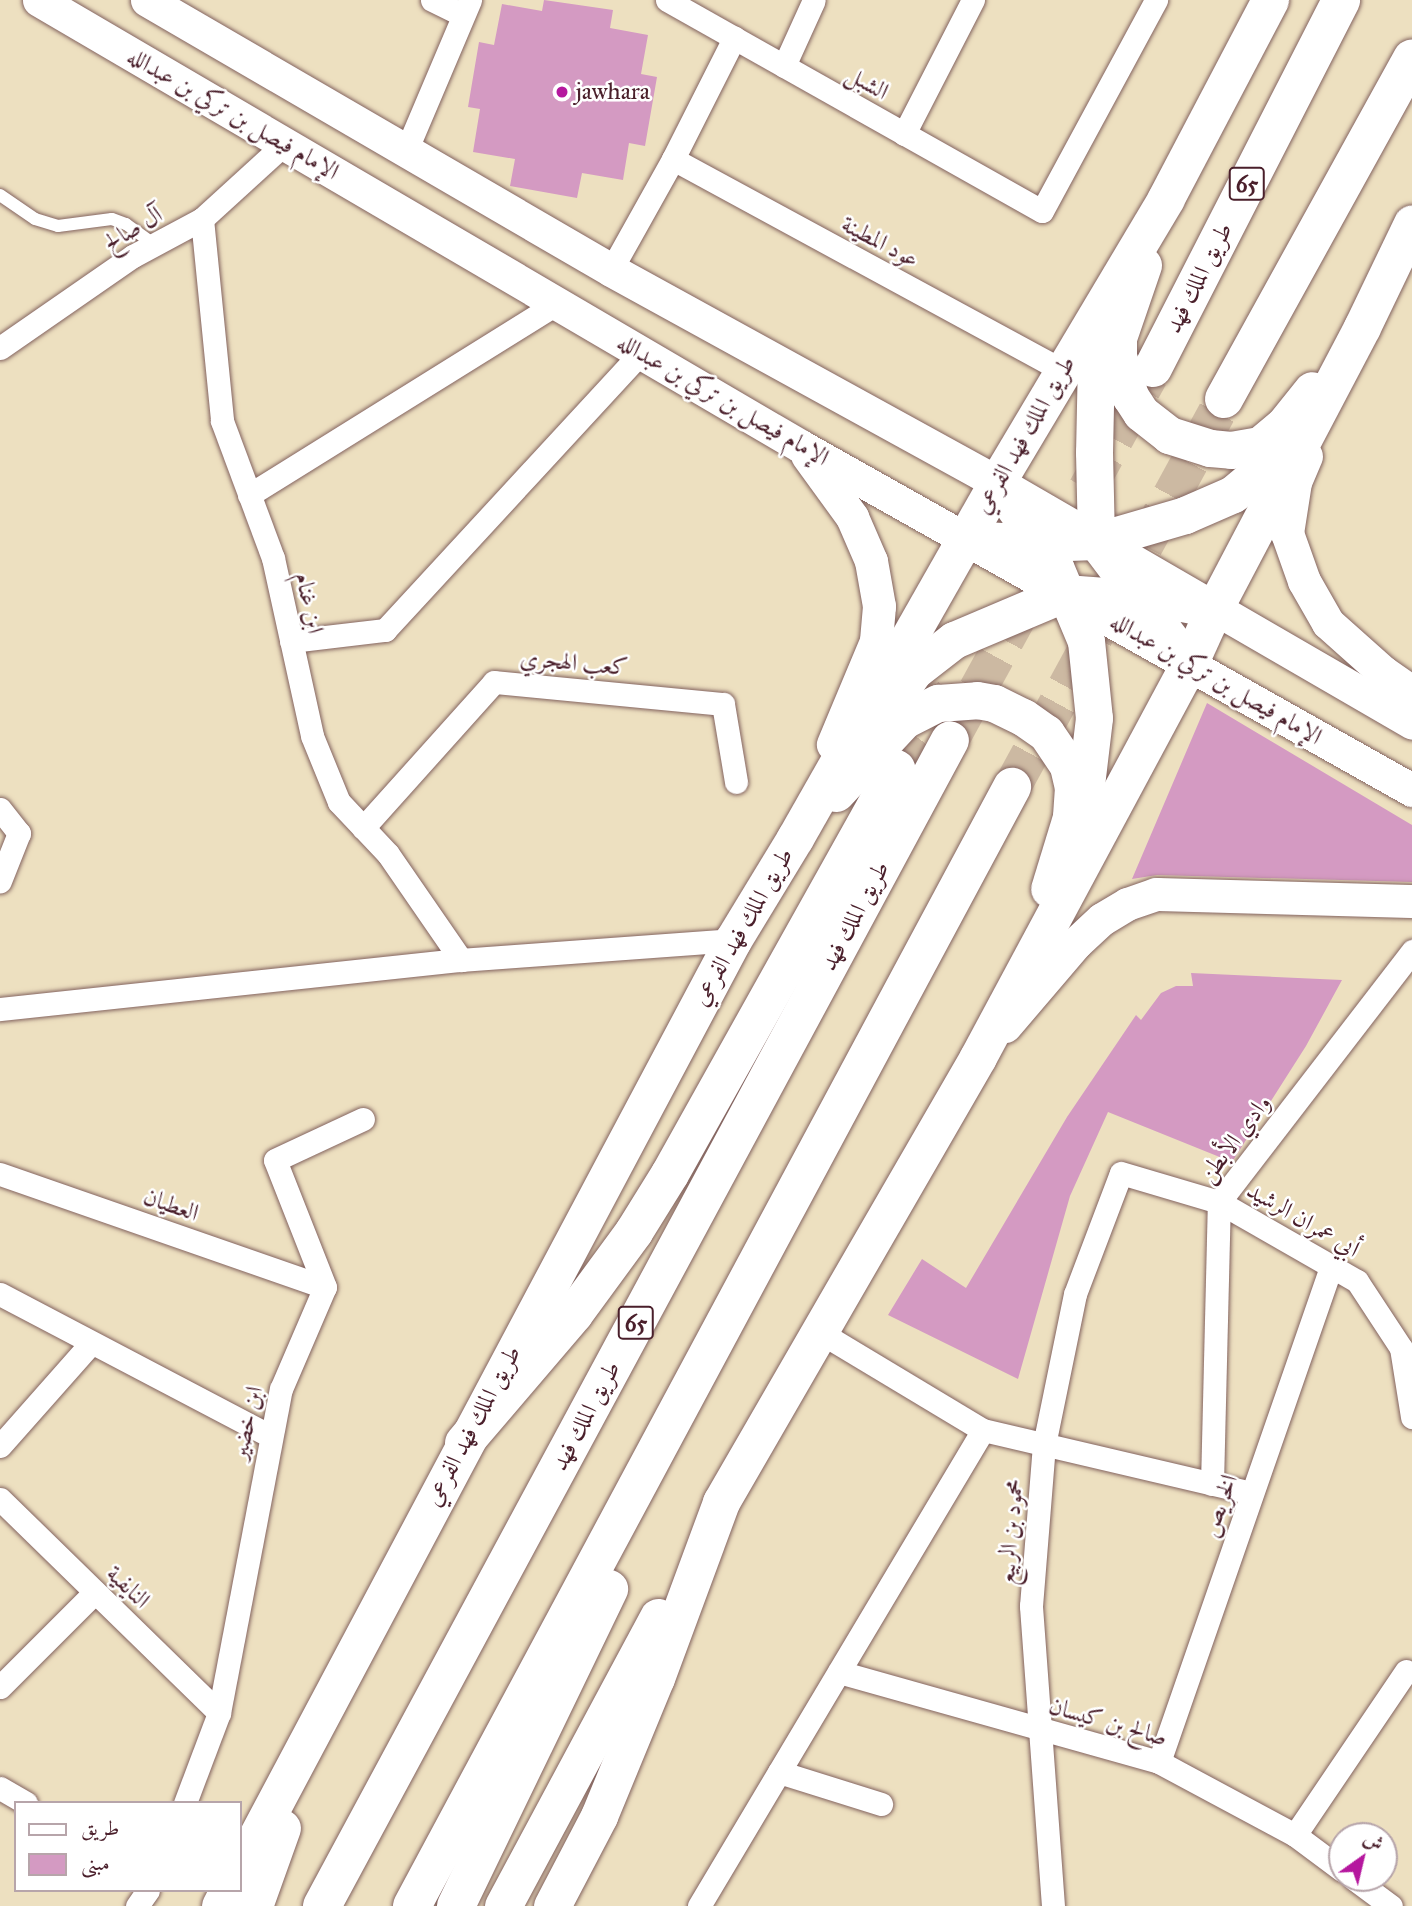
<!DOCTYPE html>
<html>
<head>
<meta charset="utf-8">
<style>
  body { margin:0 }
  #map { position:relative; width:1412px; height:1906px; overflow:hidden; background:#ede0c0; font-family:"IM FELL Great Primer",Amiri,serif }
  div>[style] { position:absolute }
  .building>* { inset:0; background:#d49ac2 }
  .highway-tunnel>* { height:38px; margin-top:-19px; transform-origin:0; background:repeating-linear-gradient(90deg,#ccb9a2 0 38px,transparent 0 57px) }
  .roads { filter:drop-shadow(0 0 2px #83635f) drop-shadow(0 0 2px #83635f) }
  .lane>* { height:12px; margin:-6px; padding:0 6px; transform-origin:6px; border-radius:6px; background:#fff }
  .street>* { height:23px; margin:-11.5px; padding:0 11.5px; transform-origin:11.5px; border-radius:11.5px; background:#fff }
  .secondary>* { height:33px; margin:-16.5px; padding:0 16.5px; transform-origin:16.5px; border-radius:16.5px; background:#fff }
  .primary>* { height:37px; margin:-18.5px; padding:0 18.5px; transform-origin:18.5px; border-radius:18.5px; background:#fff }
  .highway>* { height:38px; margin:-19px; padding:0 19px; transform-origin:19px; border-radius:19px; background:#fff }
  .dots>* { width:19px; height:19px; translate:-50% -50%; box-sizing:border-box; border:4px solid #fff; border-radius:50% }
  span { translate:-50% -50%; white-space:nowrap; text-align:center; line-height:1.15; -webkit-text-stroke:5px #fff; paint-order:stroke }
  .shield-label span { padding:2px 5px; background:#fff; border:2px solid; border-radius:5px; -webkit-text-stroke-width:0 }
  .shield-label { font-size:23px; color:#4a1f2b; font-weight:700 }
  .street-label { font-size:24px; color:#4a1f2b }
  .poi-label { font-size:24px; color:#4a1f2b }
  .left { translate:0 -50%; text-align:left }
  .legend { position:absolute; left:14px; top:1801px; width:228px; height:91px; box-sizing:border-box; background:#fff; border:2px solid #b7a5aa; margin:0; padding:9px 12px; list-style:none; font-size:21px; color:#4a1f2b }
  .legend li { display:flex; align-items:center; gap:14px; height:35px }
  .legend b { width:35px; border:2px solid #b7a5aa }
  .north { position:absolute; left:1328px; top:1822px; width:70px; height:70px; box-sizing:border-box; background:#fff; border:2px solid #b7a5aa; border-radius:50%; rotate:34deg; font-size:19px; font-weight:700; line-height:28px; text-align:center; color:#4a1f2b }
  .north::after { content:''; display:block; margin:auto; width:24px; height:32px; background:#b5179e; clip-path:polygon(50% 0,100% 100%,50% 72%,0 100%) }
</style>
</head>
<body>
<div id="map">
  <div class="building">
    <div style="clip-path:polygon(544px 0,613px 10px,610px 28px,648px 35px,641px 74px,657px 77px,645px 146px,629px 143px,623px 180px,582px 173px,577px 198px,510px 186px,515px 159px,473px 152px,480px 109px,468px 107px,479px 42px,494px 45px,502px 4px,542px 11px)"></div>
    <div style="clip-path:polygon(1207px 703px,1412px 825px,1412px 882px,1157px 875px,1132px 879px)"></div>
    <div style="clip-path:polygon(1191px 973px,1342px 980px,1306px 1046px,1232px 1162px,1108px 1112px,1070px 1196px,1018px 1379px,888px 1315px,922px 1259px,966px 1288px,1067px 1117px,1136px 1015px,1141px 1020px,1161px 993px,1176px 986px,1193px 986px)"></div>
  </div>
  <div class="highway-tunnel">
    <div style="left:1087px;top:489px;width:129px;rotate:-61.2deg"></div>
    <div style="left:1144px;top:546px;width:167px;rotate:-61.4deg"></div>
    <div style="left:950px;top:740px;width:170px;rotate:-61.2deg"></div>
    <div style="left:896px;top:769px;width:99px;rotate:-52.8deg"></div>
    <div style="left:1012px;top:787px;width:175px;rotate:-61.4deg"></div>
  </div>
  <div class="roads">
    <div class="lane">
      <div style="left:0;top:195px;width:42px;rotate:34.4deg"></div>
      <div style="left:35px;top:219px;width:24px;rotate:17deg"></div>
      <div style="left:58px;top:226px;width:54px;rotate:-7.4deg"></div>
      <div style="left:112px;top:219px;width:15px;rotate:20deg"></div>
      <div style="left:126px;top:224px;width:36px;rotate:36deg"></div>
    </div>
    <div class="street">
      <div style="left:432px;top:0;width:34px;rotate:26deg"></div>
      <div style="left:667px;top:0;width:430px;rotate:29.4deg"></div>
      <div style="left:1042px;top:211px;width:240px;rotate:-61.6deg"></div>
      <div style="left:784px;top:66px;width:72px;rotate:-65.6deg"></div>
      <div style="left:904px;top:134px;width:151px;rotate:-62.8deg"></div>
      <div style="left:406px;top:151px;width:164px;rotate:-67deg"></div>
      <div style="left:673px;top:159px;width:443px;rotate:28.5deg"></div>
      <div style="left:202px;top:219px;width:203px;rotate:84.3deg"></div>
      <div style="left:222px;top:421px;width:146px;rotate:69.6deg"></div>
      <div style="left:273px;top:558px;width:182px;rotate:77.6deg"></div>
      <div style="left:312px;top:736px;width:71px;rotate:67.8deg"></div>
      <div style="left:339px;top:802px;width:71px;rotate:46.7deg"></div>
      <div style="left:388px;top:854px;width:129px;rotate:55.4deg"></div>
      <div style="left:611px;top:270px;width:127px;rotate:-60.8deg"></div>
      <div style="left:673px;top:159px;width:136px;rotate:-63.2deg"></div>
      <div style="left:0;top:348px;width:162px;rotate:-34.7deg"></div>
      <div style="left:133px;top:256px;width:78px;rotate:-28.2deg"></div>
      <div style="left:202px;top:219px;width:111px;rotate:-42.4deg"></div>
      <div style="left:249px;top:495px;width:363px;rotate:-31.9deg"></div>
      <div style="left:291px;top:641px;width:95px;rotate:-6.7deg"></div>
      <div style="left:385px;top:630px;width:377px;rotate:-47.3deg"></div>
      <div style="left:0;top:809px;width:31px;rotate:52deg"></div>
      <div style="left:19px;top:833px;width:52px;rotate:111.6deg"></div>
      <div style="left:363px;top:828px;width:196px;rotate:-48.1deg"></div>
      <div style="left:494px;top:682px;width:230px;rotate:5.5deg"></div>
      <div style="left:723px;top:704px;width:79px;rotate:80.5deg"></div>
      <div style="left:0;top:1009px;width:464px;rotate:-6.1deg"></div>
      <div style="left:461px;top:960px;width:273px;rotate:-4.2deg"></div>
      <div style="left:0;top:1174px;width:344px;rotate:19.2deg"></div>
      <div style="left:0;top:1294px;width:304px;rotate:27.7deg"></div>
      <div style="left:818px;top:1331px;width:192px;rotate:31deg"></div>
      <div style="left:983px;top:1430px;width:276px;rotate:13.2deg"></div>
      <div style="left:0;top:1446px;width:137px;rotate:-48.5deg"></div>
      <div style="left:1212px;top:1484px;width:282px;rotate:-88.6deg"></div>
      <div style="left:1219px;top:1202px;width:317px;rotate:-52.4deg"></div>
      <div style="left:0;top:1499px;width:306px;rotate:44.3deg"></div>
      <div style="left:839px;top:1672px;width:332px;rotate:15.7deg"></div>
      <div style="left:1159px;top:1762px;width:154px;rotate:28.2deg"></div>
      <div style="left:1295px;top:1835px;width:59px;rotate:36.7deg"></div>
      <div style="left:0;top:1687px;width:134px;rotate:-45deg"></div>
      <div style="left:1159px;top:1762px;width:524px;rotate:-70.84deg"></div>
      <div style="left:779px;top:1772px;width:107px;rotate:17.4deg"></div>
      <div style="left:0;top:1788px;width:30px;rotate:30deg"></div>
      <div style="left:185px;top:1803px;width:96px;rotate:-69.3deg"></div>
      <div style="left:219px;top:1713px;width:330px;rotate:-79.2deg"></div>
      <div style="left:281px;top:1389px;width:111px;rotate:-66.7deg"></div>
      <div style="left:325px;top:1287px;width:136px;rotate:-111.5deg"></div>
      <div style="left:275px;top:1160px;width:97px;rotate:-25deg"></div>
      <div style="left:1295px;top:1835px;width:198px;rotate:-55.9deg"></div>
      <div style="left:1353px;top:1878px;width:47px;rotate:36.4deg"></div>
      <div style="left:137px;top:1906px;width:19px;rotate:-55deg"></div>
      <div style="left:699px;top:1906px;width:554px;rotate:-59.18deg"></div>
      <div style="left:1053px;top:1906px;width:301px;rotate:-94.2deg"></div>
      <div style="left:1031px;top:1606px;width:162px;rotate:-85.4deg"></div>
      <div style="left:1044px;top:1445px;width:154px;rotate:-78.4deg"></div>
      <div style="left:1075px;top:1294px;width:129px;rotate:-69.2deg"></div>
      <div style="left:1121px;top:1173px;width:102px;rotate:16.5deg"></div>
      <div style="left:1219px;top:1202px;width:159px;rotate:29.8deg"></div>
      <div style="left:1357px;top:1281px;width:80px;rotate:56.7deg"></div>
      <div style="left:1401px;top:1348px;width:70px;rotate:80.9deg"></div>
    </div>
    <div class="secondary">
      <div style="left:39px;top:0;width:884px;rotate:30.36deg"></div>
      <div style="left:802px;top:447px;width:700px;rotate:29.35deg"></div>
      <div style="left:147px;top:0;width:537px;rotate:30.19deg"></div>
      <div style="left:611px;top:270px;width:440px;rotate:28.8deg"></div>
      <div style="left:997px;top:482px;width:480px;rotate:30.1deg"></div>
      <div style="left:807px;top:455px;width:77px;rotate:54deg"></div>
      <div style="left:852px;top:517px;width:48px;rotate:66.6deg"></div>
      <div style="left:871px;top:561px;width:46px;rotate:79.9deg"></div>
      <div style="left:879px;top:606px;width:35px;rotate:95deg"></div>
      <div style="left:876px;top:641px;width:112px;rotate:112.7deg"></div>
      <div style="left:1306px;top:456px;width:28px;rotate:113deg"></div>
      <div style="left:1295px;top:482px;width:52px;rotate:98.9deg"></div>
      <div style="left:1287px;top:533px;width:51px;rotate:70.5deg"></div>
      <div style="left:1304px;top:581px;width:48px;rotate:60.3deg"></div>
      <div style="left:1328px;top:623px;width:74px;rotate:41.7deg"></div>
      <div style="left:1383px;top:672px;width:35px;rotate:35deg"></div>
      <div style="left:1005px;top:1026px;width:109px;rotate:-49.5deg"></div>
      <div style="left:1076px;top:943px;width:35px;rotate:-43deg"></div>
      <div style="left:1102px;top:919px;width:29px;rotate:-31deg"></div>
      <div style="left:1127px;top:904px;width:31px;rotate:-19deg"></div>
      <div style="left:1156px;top:894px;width:256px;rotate:1.6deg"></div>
    </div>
    <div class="primary">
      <div style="left:1143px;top:265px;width:77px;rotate:108.9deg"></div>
      <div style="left:1118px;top:338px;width:18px;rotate:90deg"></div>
      <div style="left:1118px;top:356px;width:42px;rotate:73.3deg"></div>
      <div style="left:1130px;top:396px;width:20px;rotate:57deg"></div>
      <div style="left:1141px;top:413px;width:36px;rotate:38deg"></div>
      <div style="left:1169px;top:435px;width:43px;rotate:17.6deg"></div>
      <div style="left:1210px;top:448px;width:21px;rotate:5deg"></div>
      <div style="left:1231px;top:450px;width:29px;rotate:-10deg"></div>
      <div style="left:1260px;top:445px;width:30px;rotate:-40deg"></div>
      <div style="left:1283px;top:426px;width:46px;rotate:-51.1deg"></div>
      <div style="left:1106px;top:326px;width:34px;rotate:107deg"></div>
      <div style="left:1096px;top:358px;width:94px;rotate:91.2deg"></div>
      <div style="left:1094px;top:452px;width:89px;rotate:88.7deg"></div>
      <div style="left:1096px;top:541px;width:154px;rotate:52.9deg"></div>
      <div style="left:997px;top:482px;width:103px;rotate:55.7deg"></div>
      <div style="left:1055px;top:567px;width:80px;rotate:67.3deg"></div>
      <div style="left:1086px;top:641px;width:77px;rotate:84.1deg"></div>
      <div style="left:1094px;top:718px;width:85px;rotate:96.8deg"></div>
      <div style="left:964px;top:539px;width:76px;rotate:3deg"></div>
      <div style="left:1040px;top:543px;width:56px;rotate:-2deg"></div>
      <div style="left:1096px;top:541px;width:93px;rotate:-16.3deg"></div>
      <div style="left:1185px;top:515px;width:52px;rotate:-23.6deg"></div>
      <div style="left:1233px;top:494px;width:38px;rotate:-40deg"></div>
      <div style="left:1262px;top:470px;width:40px;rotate:-50deg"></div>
      <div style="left:890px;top:705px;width:42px;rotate:-54.8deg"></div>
      <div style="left:914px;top:671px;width:51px;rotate:-37.8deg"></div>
      <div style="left:954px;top:640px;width:121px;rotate:-22.9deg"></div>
      <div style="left:1065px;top:593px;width:106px;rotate:4.3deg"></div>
      <div style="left:1171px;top:601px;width:44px;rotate:10.5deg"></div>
      <div style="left:836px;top:793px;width:100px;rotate:-47deg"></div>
      <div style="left:904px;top:720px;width:38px;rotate:-27deg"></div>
      <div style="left:938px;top:703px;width:39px;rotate:-4deg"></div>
      <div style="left:977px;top:700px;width:17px;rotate:10deg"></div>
      <div style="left:994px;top:703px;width:32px;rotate:26deg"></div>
      <div style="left:1023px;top:717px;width:28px;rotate:35deg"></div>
      <div style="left:1046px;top:733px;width:40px;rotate:56deg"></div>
      <div style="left:1068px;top:766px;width:22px;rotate:77deg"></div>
      <div style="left:1073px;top:787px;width:30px;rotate:94deg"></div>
      <div style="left:1071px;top:817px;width:75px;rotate:107deg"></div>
      <div style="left:240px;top:1868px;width:1051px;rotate:-62.02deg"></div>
      <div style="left:733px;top:940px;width:119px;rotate:-58.7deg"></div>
      <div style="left:795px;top:838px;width:409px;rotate:-60.4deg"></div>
      <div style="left:997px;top:482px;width:330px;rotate:-59.2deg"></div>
      <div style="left:1166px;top:198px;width:224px;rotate:-62.3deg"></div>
      <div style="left:220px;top:1906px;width:18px;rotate:-63deg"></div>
      <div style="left:254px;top:1906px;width:83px;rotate:-70.3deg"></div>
      <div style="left:503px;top:1906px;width:328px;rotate:-61.8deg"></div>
      <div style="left:552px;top:1906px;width:102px;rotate:-62.4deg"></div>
      <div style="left:599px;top:1816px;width:149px;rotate:-67.6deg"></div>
      <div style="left:656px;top:1678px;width:188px;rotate:-69.7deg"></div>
      <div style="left:721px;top:1502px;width:514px;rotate:-59.99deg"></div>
      <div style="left:978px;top:1057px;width:446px;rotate:-61.8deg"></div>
      <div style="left:1189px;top:664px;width:60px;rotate:-65.6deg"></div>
      <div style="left:1214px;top:609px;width:318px;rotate:-62.3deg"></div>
      <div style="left:1362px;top:327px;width:115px;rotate:-64.3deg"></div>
    </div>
    <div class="highway">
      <div style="left:1153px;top:368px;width:413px;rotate:-62.9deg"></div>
      <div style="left:1224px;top:399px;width:389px;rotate:-61.1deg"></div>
      <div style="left:464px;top:1443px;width:170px;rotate:-49.5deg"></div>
      <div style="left:574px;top:1314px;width:102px;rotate:-53.8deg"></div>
      <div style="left:634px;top:1232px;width:68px;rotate:-58.2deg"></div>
      <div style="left:670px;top:1174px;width:464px;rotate:-60.8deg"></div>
      <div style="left:322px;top:1906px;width:1324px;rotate:-61.69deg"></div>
      <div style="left:412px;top:1906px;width:1270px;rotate:-61.8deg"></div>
      <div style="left:456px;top:1906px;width:352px;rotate:-64.2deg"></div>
    </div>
  </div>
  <div class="dots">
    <div style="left:562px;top:92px;background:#b5179e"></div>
  </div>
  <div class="shield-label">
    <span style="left:1247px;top:184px">65</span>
    <span style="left:636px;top:1323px">65</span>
  </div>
  <div class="street-label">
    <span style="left:867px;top:83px;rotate:29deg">الشبل</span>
    <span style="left:233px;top:114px;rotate:30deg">الإمام فيصل بن تركي بن عبدالله</span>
    <span style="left:133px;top:229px;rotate:-31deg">آل صالح</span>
    <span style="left:880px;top:242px;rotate:28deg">عود المطينة</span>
    <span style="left:1199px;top:278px;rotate:-63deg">طريق الملك فهد</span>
    <span style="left:723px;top:400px;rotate:30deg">الإمام فيصل بن تركي بن عبدالله</span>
    <span style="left:1025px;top:435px;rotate:-60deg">طريق الملك فهد الفرعي</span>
    <span style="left:309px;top:603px;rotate:78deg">ابن غنام</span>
    <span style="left:574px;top:663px;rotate:5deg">كعب الهجري</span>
    <span style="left:1216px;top:679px;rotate:30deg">الإمام فيصل بن تركي بن عبدالله</span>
    <span style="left:855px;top:916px;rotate:-62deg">طريق الملك فهد</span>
    <span style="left:743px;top:927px;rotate:-60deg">طريق الملك فهد الفرعي</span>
    <span style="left:1235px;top:1139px;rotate:-53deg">وادي الأبطن</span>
    <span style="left:171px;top:1205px;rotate:19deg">العطيان</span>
    <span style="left:1303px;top:1220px;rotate:30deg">أبي عمران الرشيد</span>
    <span style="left:586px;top:1416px;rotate:-62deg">طريق الملك فهد</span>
    <span style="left:247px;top:1423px;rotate:-77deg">ابن خضير</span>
    <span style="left:473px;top:1426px;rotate:-62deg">طريق الملك فهد الفرعي</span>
    <span style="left:1220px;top:1506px;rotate:-71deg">الخريص</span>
    <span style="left:1011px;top:1532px;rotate:-85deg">محمود بن الربيع</span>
    <span style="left:128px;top:1587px;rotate:44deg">النايفية</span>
    <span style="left:1108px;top:1722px;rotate:16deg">صالح بن كيسان</span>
  </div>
  <div class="poi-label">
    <span class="left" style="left:576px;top:92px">jawhara</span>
  </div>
  <ul class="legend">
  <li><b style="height:9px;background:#fff"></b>طريق</li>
  <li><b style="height:19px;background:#d49ac2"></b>مبنى</li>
  </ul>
  <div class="north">ش</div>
</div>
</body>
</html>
